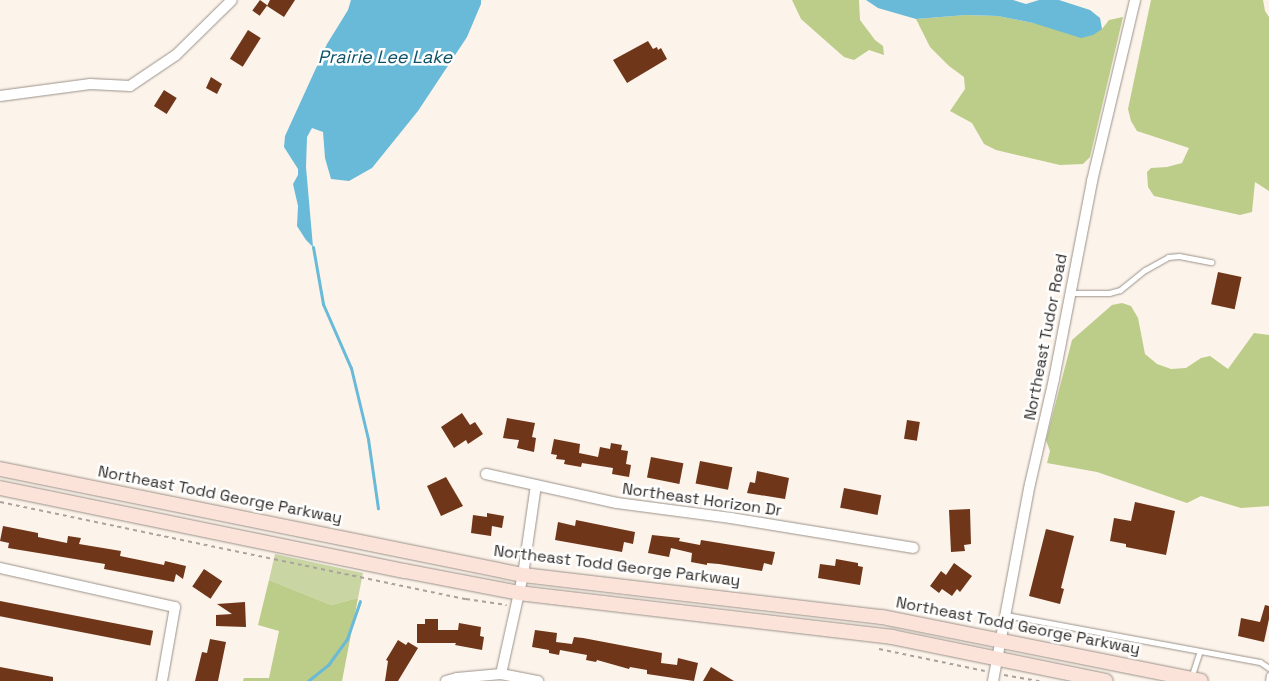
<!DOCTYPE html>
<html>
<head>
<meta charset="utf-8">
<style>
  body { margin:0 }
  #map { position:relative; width:1269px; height:681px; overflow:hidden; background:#fcf3ea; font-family:"Space Grotesk",sans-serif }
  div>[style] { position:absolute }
  .green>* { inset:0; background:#c9d5a3 }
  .forest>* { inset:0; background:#bccc89 }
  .water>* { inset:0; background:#69bad8 }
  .stream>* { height:3px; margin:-1.5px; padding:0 1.5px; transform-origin:1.5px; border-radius:1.5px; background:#69bad8 }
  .building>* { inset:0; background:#6f361a; transform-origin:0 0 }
  .path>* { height:2px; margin-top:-1px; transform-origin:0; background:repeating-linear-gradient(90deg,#aaa39c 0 4px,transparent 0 8px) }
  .roads { filter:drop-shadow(0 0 1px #9a928a) drop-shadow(0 0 1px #9a928a) }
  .lane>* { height:5px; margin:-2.5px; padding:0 2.5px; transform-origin:2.5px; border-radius:2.5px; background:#fff }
  .street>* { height:10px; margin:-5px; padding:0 5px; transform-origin:5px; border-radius:5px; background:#fff }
  .secondary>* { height:14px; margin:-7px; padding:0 7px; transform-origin:7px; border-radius:7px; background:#fce3d9 }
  span { translate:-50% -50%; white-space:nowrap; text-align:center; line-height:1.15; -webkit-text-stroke:5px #fff; paint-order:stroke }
  .street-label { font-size:16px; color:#2f2b28 }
  .water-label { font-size:18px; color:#0f5368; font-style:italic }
</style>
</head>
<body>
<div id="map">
  <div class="green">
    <div style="clip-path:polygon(275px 554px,363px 573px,358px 598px,331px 605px,269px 580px)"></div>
  </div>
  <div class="forest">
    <div style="clip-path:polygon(792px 0,859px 0,860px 20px,875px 40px,883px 46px,884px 55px,869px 50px,854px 60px,844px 57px,801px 19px)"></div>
    <div style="clip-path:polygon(1151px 0,1263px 0,1265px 11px,1269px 17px,1269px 191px,1255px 182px,1252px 212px,1240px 215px,1154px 196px,1148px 187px,1147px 172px,1151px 168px,1167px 167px,1182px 163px,1189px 148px,1137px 131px,1131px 121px,1128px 109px)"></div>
    <div style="clip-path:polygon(966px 15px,998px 16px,1033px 23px,1102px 29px,1109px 20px,1123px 17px,1090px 157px,1083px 164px,1060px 165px,996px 150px,984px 144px,972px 123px,950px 111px,965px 89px,964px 77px,949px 66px,930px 47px,916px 19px)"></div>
    <div style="clip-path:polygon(1122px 303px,1131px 306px,1138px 318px,1145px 354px,1157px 364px,1171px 369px,1186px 368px,1201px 358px,1210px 356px,1228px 369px,1254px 333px,1269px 335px,1269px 506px,1241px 508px,1201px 496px,1187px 503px,1097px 472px,1047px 463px,1050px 451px,1046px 440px,1072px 340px,1112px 305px)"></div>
    <div style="clip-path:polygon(269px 580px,331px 605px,358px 598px,342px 681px,243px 681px,244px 678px,269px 678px,279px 631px,258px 625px)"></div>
  </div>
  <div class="water">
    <div style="clip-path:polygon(351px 0,481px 0,481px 4px,467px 37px,418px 111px,372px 168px,349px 181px,331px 179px,325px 158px,323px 132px,312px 128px,307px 137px,306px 167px,313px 247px,306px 240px,297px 226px,298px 206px,293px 184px,298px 175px,298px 169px,284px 147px,285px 136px,327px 44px,348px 10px)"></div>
    <div style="clip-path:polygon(866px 0,1013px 0,1026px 4px,1039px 0,1059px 0,1090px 10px,1100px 18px,1102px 29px,1093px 35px,1081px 38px,1033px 23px,998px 16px,966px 15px,916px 19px,878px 8px)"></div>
  </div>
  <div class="stream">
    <div style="left:313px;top:247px;width:58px;rotate:80deg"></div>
    <div style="left:323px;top:304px;width:70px;rotate:66.4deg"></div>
    <div style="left:351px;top:368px;width:73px;rotate:76.5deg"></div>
    <div style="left:368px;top:439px;width:70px;rotate:81.8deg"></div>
    <div style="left:308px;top:681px;width:26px;rotate:-39deg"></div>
    <div style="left:328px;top:665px;width:32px;rotate:-54deg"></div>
    <div style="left:347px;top:639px;width:40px;rotate:-71.1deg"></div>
  </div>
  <div class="building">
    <div style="left:260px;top:0;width:9px;height:13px;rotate:36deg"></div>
    <div style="clip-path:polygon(270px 0,295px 0,284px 17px,267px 6px)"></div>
    <div style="left:248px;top:30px;width:15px;height:34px;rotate:32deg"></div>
    <div style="clip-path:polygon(648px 41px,653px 49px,657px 47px,658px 50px,661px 48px,667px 59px,627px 83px,613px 60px)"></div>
    <div style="clip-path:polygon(211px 77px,222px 84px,217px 94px,206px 88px)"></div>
    <div style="left:164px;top:90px;width:15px;height:19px;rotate:32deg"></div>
    <div style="left:1218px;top:272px;width:24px;height:33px;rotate:12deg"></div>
    <div style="clip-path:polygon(462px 413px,470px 425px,475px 422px,483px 434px,468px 444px,466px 440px,454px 448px,441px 427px)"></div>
    <div style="clip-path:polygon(507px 418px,535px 423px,532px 437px,536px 438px,534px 452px,517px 448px,519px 440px,503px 438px)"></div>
    <div style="left:907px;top:420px;width:13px;height:19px;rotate:9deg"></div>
    <div style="clip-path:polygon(554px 439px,580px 444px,579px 453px,598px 457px,600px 447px,610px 449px,611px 443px,622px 445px,621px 450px,628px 451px,626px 464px,631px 465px,629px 477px,612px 474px,613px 468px,582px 463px,581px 467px,564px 464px,565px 460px,556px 459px,557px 455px,551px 454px)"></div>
    <div style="left:651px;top:457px;width:33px;height:21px;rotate:11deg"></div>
    <div style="left:700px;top:461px;width:33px;height:23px;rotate:11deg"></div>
    <div style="clip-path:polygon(757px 471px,789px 478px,785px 499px,747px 493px,750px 482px,755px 483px)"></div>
    <div style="clip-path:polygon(446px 477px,463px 506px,441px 516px,427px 486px)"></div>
    <div style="left:844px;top:488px;width:38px;height:20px;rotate:11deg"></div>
    <div style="clip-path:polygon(1135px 502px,1175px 511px,1166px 555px,1126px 547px,1126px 544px,1110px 541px,1114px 518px,1131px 521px)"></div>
    <div style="clip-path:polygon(970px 509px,971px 544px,964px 545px,965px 551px,951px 552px,949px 510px)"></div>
    <div style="clip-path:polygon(487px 513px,504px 516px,502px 528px,492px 526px,491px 536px,471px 533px,473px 515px,487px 517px)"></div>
    <div style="clip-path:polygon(576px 520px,635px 532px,633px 544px,624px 542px,622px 552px,555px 540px,558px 522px,575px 526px)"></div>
    <div style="clip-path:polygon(3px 526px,38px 533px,38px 537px,67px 543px,68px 536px,81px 538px,79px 544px,121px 551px,120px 556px,164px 565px,165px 561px,186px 566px,183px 579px,176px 574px,174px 582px,104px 569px,105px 564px,8px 548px,9px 543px,0 541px)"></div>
    <div style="clip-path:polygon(1046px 529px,1074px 536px,1061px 588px,1064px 589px,1060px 604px,1029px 596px)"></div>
    <div style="clip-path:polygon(652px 535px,680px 538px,679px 541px,700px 545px,701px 540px,775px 552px,772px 565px,764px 563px,762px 571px,719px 564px,707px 563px,707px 565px,691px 562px,692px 553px,671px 548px,669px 557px,648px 553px)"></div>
    <div style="clip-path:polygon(836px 559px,858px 563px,858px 566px,863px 567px,860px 585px,818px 578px,820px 564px,835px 566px)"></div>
    <div style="clip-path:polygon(954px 563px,972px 576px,960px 592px,957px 589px,952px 596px,942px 589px,939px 593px,930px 586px,941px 571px,946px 575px)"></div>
    <div style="left:204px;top:569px;width:22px;height:21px;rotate:34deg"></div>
    <div style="left:0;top:601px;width:156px;height:15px;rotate:11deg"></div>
    <div style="clip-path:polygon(245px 602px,246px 627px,216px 626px,216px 615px,232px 614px,217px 604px)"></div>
    <div style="clip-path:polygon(1265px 605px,1269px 606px,1269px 619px,1264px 642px,1238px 636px,1241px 618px,1260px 622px)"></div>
    <div style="clip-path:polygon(425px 619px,438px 619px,438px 630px,458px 630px,459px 623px,481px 627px,480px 636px,484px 637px,482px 650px,455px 645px,456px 643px,417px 643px,417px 624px,425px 624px)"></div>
    <div style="clip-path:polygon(535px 630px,557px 633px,556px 642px,572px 644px,574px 637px,583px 638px,662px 653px,661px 663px,677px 665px,678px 658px,698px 663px,694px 681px,647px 674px,647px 670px,630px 667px,629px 669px,597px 660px,596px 662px,586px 660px,587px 655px,560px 650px,559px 655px,549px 653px,549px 650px,532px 647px)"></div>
    <div style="clip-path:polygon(210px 639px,226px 642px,218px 681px,195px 681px,202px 652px,207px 653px)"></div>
    <div style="clip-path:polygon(398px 640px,406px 645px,408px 642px,418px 648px,398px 681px,385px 681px,388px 661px,386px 660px)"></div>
    <div style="clip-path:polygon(0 667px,53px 677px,53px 681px,0 681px)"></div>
    <div style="clip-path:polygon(711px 667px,734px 681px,703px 681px)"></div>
  </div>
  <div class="path">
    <div style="left:0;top:502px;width:476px;rotate:11.8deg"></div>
    <div style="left:466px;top:599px;width:41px;rotate:8.3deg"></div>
    <div style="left:879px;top:649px;width:108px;rotate:11.7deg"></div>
    <div style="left:1004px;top:675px;width:36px;rotate:10deg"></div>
  </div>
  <div class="roads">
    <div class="lane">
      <div style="left:1070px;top:293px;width:39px"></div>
      <div style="left:1109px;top:293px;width:11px;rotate:-15deg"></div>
      <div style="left:1120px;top:290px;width:32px;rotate:-39deg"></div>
      <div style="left:1145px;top:270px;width:26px;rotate:-29deg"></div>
      <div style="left:1168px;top:257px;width:11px;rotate:-5deg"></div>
      <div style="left:1179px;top:256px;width:33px;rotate:11deg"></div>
      <div style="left:1006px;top:615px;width:258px;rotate:10.5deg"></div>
      <div style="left:1260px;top:662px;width:11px;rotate:34deg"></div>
      <div style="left:1191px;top:678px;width:28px;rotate:-72deg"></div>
      <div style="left:1268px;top:681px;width:6px;rotate:-81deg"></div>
    </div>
    <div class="street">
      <div style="left:0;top:96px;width:91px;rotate:-7.6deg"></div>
      <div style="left:90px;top:84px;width:40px;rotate:2.9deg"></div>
      <div style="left:130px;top:86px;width:55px;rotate:-34deg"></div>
      <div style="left:176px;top:55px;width:78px;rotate:-44.5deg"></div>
      <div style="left:486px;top:474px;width:134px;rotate:12.5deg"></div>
      <div style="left:617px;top:503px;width:115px;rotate:7.5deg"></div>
      <div style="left:731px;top:518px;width:185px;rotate:9.3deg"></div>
      <div style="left:0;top:568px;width:179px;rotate:12.6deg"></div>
      <div style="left:175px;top:607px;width:75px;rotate:100deg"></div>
      <div style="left:501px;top:674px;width:101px;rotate:-77.5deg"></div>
      <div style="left:523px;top:575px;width:91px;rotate:-81.8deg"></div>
      <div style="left:446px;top:681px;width:11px;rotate:-15deg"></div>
      <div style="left:457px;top:678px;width:44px;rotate:-5.2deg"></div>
      <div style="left:501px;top:674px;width:38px;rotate:11deg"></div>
      <div style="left:993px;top:681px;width:200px;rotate:-79.4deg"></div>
      <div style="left:1030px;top:484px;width:108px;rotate:-77.1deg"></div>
      <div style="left:1054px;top:379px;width:202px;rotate:-79.1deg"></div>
      <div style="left:1092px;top:181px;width:186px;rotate:-76.6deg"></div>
    </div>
    <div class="secondary">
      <div style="left:0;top:469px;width:534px;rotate:11.46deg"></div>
      <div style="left:523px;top:575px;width:361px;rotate:6.7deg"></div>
      <div style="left:882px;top:617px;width:325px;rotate:11.3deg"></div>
      <div style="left:0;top:488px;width:413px;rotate:11.6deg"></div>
      <div style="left:405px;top:571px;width:116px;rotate:10.9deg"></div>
      <div style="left:519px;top:593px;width:376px;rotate:6.7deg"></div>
      <div style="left:892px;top:637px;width:218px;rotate:11.6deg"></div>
    </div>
  </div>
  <div class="street-label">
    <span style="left:1046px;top:337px;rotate:-79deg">Northeast Tudor Road</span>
    <span style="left:220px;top:495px;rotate:11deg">Northeast Todd George Parkway</span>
    <span style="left:702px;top:500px;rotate:8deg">Northeast Horizon Dr</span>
    <span style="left:617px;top:566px;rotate:7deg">Northeast Todd George Parkway</span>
    <span style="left:1018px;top:626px;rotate:11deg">Northeast Todd George Parkway</span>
  </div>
  <div class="water-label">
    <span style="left:385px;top:57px">Prairie Lee Lake</span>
  </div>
</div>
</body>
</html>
